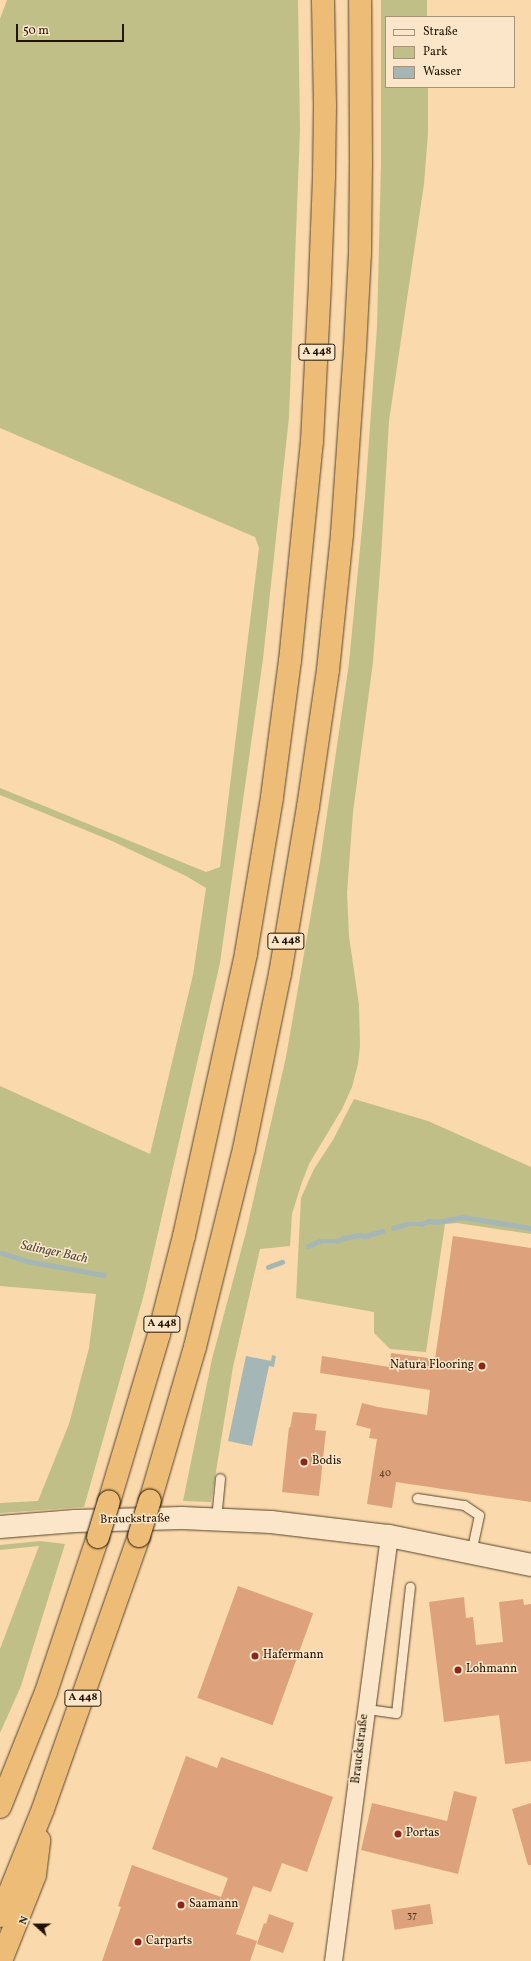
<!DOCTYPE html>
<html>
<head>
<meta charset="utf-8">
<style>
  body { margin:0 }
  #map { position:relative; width:531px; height:1961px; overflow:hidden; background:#fad9ac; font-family:Vollkorn,serif }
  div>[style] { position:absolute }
  .green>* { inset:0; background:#c0bf88 }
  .water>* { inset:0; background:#a4b7b6 }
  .stream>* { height:4.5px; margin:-2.25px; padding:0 2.25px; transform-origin:2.25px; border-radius:2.25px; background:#a4b7b6 }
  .building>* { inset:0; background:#dda27c; transform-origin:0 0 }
  .roads { filter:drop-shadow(0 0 1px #57442c) drop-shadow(0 0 1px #57442c) }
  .lane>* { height:9px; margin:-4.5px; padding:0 4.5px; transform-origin:4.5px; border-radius:4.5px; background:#fce6c9 }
  .street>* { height:17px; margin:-8.5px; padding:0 8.5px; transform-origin:8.5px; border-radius:8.5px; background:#fce6c9 }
  .secondary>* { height:22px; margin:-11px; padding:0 11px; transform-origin:11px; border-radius:11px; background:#fce6c9 }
  .highway>* { height:22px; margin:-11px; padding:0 11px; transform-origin:11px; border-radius:11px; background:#edbc76 }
  .bridges { filter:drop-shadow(0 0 1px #211301) drop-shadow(0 0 1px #211301) }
  .highway-bridge>* { height:22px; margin:-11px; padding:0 11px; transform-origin:11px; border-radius:11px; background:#edbc76 }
  .dots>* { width:11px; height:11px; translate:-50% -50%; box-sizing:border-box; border:2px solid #fce6c9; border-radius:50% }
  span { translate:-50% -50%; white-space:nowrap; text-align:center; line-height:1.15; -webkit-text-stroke:3px #fce6c9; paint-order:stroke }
  .number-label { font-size:10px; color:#503720 }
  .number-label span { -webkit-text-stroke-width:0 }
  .shield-label span { padding:1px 3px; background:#fce6c9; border:1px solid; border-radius:3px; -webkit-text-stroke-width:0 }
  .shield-label { font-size:11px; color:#211301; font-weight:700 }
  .poi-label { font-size:12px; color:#211301 }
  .right { translate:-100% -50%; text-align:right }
  .left { translate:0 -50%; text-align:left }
  .street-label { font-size:12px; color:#211301 }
  .water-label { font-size:13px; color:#4f4c40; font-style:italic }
  .legend { position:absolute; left:385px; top:16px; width:130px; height:72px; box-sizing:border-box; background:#fce6c9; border:1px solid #a49279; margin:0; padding:5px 7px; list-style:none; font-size:12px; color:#211301 }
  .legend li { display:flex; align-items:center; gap:8px; height:20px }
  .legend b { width:20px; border:1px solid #a49279 }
  .north { position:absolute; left:16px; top:1905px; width:40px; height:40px; -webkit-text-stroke:3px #fce6c9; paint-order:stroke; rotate:291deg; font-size:11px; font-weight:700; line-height:16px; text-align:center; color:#211301 }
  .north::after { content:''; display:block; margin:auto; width:14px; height:18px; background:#211301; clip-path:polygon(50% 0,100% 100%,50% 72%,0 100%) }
  .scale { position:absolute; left:16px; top:24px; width:108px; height:18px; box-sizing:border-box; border:2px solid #211301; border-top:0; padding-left:5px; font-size:12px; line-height:14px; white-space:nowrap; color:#211301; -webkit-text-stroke:3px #fce6c9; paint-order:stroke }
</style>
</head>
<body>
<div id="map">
  <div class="green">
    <div style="clip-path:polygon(7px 0,298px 0,300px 130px,289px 417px,263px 659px,220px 963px,144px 1294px,84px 1507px,0 1513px,0 1503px,38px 1501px,69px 1424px,89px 1348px,96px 1294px,0 1286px,0 1086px,150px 1154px,193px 975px,206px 888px,186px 876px,112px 841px,0 795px,0 788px,206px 872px,220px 867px,259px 548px,255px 537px,0 428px,0 19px)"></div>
    <div style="clip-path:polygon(381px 0,427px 0,427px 17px,386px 17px,386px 87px,428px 87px,428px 133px,424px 184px,389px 421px,381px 558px,373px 662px,353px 812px,347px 893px,349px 936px,359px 1005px,360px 1046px,358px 1064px,352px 1087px,342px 1109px,309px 1164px,301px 1185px,292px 1214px,290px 1246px,260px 1249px,233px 1367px,211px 1502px,183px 1501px,212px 1359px,246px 1232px,286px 1057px,320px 862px,349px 663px,365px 497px,377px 327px,381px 163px)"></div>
    <div style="clip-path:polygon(354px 1099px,428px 1121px,531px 1167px,531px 1234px,457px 1223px,445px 1224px,426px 1352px,390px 1349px,374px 1333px,374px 1312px,296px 1298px,301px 1198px,314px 1169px,333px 1140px)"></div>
    <div style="clip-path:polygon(40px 1541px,65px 1544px,21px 1686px,0 1733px,0 1649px,39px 1546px,0 1550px,0 1545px)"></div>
  </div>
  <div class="water">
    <div style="clip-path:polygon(272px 1355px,276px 1356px,274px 1367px,269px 1366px,252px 1446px,228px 1441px,246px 1356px,271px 1361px)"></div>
  </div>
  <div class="stream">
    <div style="left:393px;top:1228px;width:15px;rotate:-16deg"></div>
    <div style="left:407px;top:1224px;width:14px"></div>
    <div style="left:421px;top:1224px;width:9px;rotate:-21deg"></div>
    <div style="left:429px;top:1221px;width:8px;rotate:7deg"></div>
    <div style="left:437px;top:1222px;width:25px;rotate:-11deg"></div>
    <div style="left:462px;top:1217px;width:70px;rotate:9.1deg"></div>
    <div style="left:308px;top:1246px;width:13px;rotate:-23deg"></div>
    <div style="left:320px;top:1241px;width:17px"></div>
    <div style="left:337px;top:1241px;width:8px;rotate:-23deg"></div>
    <div style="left:344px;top:1238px;width:15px;rotate:-11deg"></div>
    <div style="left:359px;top:1235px;width:6px;rotate:9deg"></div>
    <div style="left:365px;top:1236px;width:18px;rotate:-16deg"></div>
    <div style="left:0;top:1253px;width:2px"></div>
    <div style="left:2px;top:1253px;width:26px;rotate:18deg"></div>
    <div style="left:27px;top:1261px;width:78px;rotate:10.3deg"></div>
    <div style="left:268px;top:1267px;width:15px;rotate:-20deg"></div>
  </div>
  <div class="building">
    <div style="clip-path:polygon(453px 1236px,531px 1248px,531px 1502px,396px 1482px,392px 1508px,367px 1504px,377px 1439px,369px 1438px,371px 1429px,356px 1425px,362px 1403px,378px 1407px,427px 1415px,430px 1390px,320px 1373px,322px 1356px,389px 1367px,391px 1353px,435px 1359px)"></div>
    <div style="clip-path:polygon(293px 1412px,317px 1414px,315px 1430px,326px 1431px,319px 1496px,282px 1492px,289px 1427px,290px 1428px)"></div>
    <div style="left:238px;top:1586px;width:80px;height:119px;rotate:20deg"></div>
    <div style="clip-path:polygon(464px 1597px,466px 1618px,473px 1617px,476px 1645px,503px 1642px,499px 1602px,523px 1599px,524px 1605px,531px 1604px,531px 1761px,505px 1764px,499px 1715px,444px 1722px,429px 1602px)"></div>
    <div style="clip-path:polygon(186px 1756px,217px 1768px,221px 1757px,333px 1797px,307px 1872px,282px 1863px,271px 1892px,253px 1886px,236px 1934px,257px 1941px,250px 1961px,102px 1961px,121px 1907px,118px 1906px,132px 1865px,221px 1897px,228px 1878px,152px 1849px)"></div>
    <div style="clip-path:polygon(454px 1791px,477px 1797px,458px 1874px,361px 1850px,372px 1803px,447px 1821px)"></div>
    <div style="clip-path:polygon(531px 1803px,531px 1865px,528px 1865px,512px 1809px)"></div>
    <div style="left:430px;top:1904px;width:20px;height:39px;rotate:81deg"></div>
    <div style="clip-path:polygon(269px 1914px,294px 1923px,283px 1953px,257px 1944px,264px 1923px,266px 1924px)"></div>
  </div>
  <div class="roads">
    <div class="lane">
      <div style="left:417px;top:1498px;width:48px;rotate:8.5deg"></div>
      <div style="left:464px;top:1505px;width:18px;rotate:34deg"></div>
      <div style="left:479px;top:1515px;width:39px;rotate:102deg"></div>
      <div style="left:216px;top:1519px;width:41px;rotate:-84.4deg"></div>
      <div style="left:367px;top:1709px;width:29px;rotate:8deg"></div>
      <div style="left:396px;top:1713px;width:127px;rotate:-83.7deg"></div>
    </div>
    <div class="street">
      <div style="left:333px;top:1961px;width:429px;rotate:-82.5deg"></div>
    </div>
    <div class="secondary">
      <div style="left:0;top:1527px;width:75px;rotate:-4.6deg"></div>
      <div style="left:75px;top:1521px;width:107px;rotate:-1.6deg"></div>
      <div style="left:182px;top:1518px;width:89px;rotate:2.6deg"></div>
      <div style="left:271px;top:1522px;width:119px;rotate:6.8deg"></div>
      <div style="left:389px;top:1536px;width:145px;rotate:11.5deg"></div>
    </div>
    <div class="highway">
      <div style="left:150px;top:1501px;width:160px;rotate:-73.7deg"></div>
      <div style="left:195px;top:1347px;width:204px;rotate:-76.1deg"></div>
      <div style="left:244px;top:1149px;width:179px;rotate:-78.4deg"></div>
      <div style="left:280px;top:974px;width:169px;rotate:-80.5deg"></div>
      <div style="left:308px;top:807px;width:138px;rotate:-81.7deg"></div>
      <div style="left:328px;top:670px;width:137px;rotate:-84.1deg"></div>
      <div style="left:342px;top:534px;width:186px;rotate:-86deg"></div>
      <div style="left:355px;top:348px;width:94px;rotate:-87deg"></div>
      <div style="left:360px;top:254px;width:89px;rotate:-89.4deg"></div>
      <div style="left:361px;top:165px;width:165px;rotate:-90.3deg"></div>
      <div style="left:109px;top:1502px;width:175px;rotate:-73.4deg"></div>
      <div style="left:159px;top:1334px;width:101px;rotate:-75.7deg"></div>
      <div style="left:184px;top:1236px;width:290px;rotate:-77.6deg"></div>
      <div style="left:246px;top:953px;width:158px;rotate:-80.5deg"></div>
      <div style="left:272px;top:797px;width:137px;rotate:-82.5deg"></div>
      <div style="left:290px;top:661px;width:221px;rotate:-84.3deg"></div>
      <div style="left:312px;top:441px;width:160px;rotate:-87.1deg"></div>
      <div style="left:320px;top:281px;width:104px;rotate:-87.8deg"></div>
      <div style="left:324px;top:177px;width:71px;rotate:-89.2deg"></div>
      <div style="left:325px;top:106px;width:106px;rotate:-91.1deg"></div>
      <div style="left:0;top:1807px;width:124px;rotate:-68.2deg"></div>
      <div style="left:46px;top:1692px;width:163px;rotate:-71.5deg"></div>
      <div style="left:0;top:1916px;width:115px;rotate:-68.1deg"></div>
      <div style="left:43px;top:1809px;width:289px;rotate:-70.6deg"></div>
      <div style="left:1px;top:1961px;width:92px;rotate:-68.4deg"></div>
      <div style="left:35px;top:1875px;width:35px;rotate:-83deg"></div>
    </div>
  </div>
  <div class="bridges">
    <div class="highway-bridge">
      <div style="left:139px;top:1536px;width:37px;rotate:-73deg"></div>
      <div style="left:98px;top:1537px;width:37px;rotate:-73deg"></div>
    </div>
  </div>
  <div class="dots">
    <div style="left:482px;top:1366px;background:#8f2418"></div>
    <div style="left:304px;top:1462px;background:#8f2418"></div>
    <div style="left:255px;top:1656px;background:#8f2418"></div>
    <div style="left:458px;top:1670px;background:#8f2418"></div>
    <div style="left:398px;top:1834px;background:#8f2418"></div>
    <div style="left:181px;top:1905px;background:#8f2418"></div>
    <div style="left:138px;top:1942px;background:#8f2418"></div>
  </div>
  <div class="number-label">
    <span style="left:385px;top:1474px">40</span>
    <span style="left:412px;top:1916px">37</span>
  </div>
  <div class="shield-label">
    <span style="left:317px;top:352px">A 448</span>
    <span style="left:286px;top:941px">A 448</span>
    <span style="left:162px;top:1324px">A 448</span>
    <span style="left:83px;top:1698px">A 448</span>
  </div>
  <div class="poi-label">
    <span class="right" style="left:474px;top:1366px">Natura Flooring</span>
    <span class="left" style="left:312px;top:1462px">Bodis</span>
    <span class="left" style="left:263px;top:1656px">Hafermann</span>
    <span class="left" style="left:466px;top:1670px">Lohmann</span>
    <span class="left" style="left:406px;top:1834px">Portas</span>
    <span class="left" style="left:189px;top:1905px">Saamann</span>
    <span class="left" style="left:146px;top:1942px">Carparts</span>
  </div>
  <div class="street-label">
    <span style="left:135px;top:1520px;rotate:-1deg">Brauckstraße</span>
    <span style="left:361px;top:1749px;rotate:-83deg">Brauckstraße</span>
  </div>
  <div class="water-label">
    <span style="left:54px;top:1253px;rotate:12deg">Salinger Bach</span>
  </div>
  <ul class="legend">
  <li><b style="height:5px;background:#fce6c9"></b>Straße</li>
  <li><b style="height:11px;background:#c0bf88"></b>Park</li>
  <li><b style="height:11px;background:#a4b7b6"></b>Wasser</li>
  </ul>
  <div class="north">N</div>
  <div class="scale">50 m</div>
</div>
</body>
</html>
